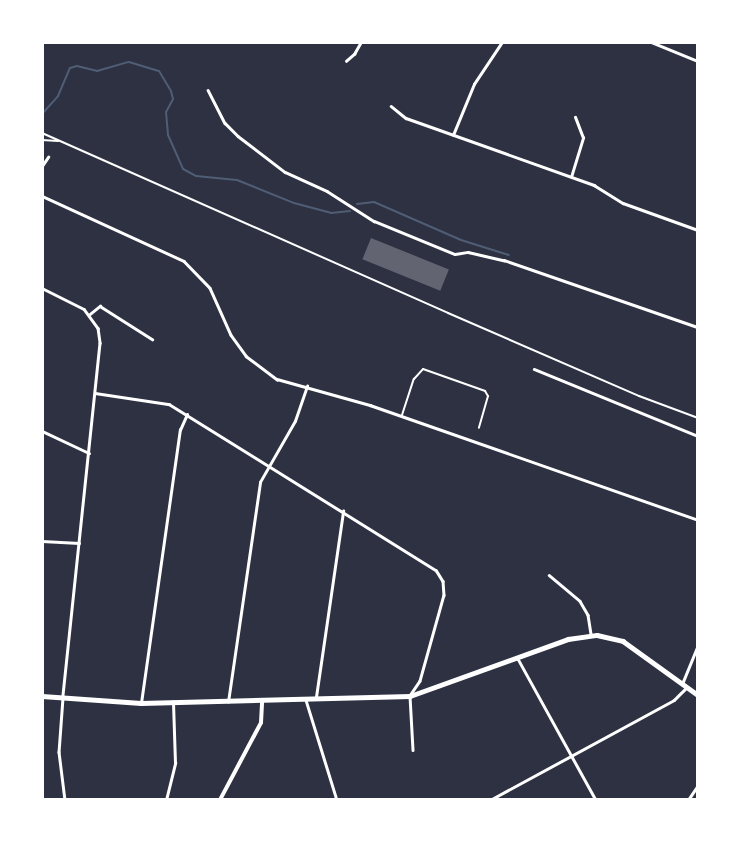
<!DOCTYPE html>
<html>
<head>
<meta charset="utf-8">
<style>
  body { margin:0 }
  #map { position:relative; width:740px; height:842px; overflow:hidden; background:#2d3142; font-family:Commissioner,sans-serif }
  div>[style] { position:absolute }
  .stream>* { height:2px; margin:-1px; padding:0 1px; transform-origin:1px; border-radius:1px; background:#4f5d75 }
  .building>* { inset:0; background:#626471; transform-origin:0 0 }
  .path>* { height:2px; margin:-1px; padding:0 1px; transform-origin:1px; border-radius:1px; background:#fff }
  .service>* { height:2px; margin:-1px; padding:0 1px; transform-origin:1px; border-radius:1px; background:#fff }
  .minor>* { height:2.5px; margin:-1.25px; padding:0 1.25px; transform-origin:1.25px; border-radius:1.25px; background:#fff }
  .secondary>* { height:3.5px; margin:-1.75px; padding:0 1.75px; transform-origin:1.75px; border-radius:1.75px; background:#fff }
  .primary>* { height:4.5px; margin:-2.25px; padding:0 2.25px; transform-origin:2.25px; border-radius:2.25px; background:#fff }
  span { translate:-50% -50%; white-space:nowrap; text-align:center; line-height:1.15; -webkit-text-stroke:5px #fff; paint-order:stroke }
  .frame { position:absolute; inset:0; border:44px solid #fff; pointer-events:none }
</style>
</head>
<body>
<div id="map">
  <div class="stream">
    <div style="left:42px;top:114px;width:24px;rotate:-48deg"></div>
    <div style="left:58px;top:96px;width:30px;rotate:-67deg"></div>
    <div style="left:70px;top:68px;width:7px;rotate:-16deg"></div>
    <div style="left:77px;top:66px;width:21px;rotate:14deg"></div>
    <div style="left:97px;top:71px;width:33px;rotate:-16deg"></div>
    <div style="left:129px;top:62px;width:31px;rotate:17deg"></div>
    <div style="left:159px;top:71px;width:23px;rotate:59deg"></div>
    <div style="left:171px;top:91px;width:8px;rotate:76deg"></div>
    <div style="left:173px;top:99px;width:15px;rotate:118deg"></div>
    <div style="left:166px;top:112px;width:23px;rotate:85deg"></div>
    <div style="left:168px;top:135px;width:37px;rotate:66deg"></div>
    <div style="left:183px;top:169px;width:15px;rotate:28deg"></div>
    <div style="left:196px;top:176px;width:41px;rotate:5.6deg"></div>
    <div style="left:237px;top:180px;width:61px;rotate:22deg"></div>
    <div style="left:294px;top:203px;width:38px;rotate:15deg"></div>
    <div style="left:331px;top:213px;width:19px;rotate:-6deg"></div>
    <div style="left:357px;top:204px;width:17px;rotate:-7deg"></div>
    <div style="left:374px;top:202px;width:95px;rotate:23.6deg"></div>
    <div style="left:461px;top:240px;width:50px;rotate:17.4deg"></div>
  </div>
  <div class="building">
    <div style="left:371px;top:238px;width:84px;height:23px;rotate:22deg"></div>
  </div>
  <div class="path">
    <div style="left:42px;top:133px;width:444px;rotate:23.9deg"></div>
    <div style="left:448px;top:313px;width:208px;rotate:23.5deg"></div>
    <div style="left:639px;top:396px;width:63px;rotate:20.4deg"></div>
    <div style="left:42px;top:140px;width:16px;rotate:4deg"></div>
  </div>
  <div class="service">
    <div style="left:402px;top:415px;width:38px;rotate:-72deg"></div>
    <div style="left:414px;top:379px;width:13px;rotate:-48deg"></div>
    <div style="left:423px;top:369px;width:66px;rotate:19.5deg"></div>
    <div style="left:485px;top:391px;width:6px;rotate:59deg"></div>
    <div style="left:488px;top:396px;width:33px;rotate:106deg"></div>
  </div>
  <div class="minor">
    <div style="left:651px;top:42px;width:51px;rotate:22deg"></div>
    <div style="left:346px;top:61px;width:11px;rotate:-41deg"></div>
    <div style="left:354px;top:54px;width:14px;rotate:-60deg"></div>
    <div style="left:208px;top:90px;width:37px;rotate:63deg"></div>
    <div style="left:225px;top:123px;width:18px;rotate:45deg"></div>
    <div style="left:238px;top:136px;width:59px;rotate:37.5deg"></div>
    <div style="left:285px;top:172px;width:46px;rotate:24.3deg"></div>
    <div style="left:327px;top:191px;width:56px;rotate:32.6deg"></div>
    <div style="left:374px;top:221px;width:87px;rotate:22.2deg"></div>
    <div style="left:455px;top:254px;width:13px;rotate:-9deg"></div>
    <div style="left:468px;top:252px;width:37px;rotate:13deg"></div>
    <div style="left:504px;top:260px;width:205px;rotate:19.1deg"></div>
    <div style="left:391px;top:106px;width:19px;rotate:39deg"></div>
    <div style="left:406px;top:118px;width:200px;rotate:19.6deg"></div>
    <div style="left:594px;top:185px;width:34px;rotate:32deg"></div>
    <div style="left:623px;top:203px;width:80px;rotate:19.8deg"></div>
    <div style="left:453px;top:135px;width:55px;rotate:-67.6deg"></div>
    <div style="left:474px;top:84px;width:50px;rotate:-56.3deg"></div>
    <div style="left:42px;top:166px;width:11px;rotate:-56deg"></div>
    <div style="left:571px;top:177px;width:41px;rotate:-72.9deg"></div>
    <div style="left:583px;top:138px;width:22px;rotate:-111deg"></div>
    <div style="left:42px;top:196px;width:156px;rotate:24.6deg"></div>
    <div style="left:184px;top:261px;width:37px;rotate:46deg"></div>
    <div style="left:210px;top:288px;width:51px;rotate:65.9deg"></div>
    <div style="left:231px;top:335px;width:26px;rotate:54deg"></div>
    <div style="left:246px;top:356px;width:39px;rotate:37deg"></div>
    <div style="left:277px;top:379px;width:97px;rotate:15.6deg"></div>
    <div style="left:370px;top:405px;width:348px;rotate:19.3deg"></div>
    <div style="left:42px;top:288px;width:47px;rotate:26.6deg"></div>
    <div style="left:84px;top:309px;width:24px;rotate:54deg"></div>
    <div style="left:98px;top:328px;width:15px;rotate:82deg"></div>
    <div style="left:100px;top:343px;width:357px;rotate:96deg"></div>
    <div style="left:63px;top:698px;width:54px;rotate:94.2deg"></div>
    <div style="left:59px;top:752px;width:48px;rotate:82.9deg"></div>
    <div style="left:90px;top:314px;width:13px;rotate:-39deg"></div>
    <div style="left:100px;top:306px;width:62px;rotate:32.4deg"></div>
    <div style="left:534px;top:369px;width:177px;rotate:22.2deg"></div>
    <div style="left:95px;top:393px;width:75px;rotate:8.5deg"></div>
    <div style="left:169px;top:404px;width:314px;rotate:31.9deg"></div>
    <div style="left:436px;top:570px;width:13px;rotate:58deg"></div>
    <div style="left:443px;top:581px;width:14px;rotate:86deg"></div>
    <div style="left:444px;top:595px;width:89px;rotate:105.6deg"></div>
    <div style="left:420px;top:681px;width:18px;rotate:124deg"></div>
    <div style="left:410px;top:696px;width:54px;rotate:86.8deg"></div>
    <div style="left:42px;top:431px;width:52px;rotate:25.1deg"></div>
    <div style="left:42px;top:541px;width:37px;rotate:3deg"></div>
    <div style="left:549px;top:575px;width:40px;rotate:40deg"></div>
    <div style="left:580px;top:601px;width:16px;rotate:60deg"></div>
    <div style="left:588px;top:615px;width:20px;rotate:81deg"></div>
    <div style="left:517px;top:657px;width:163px;rotate:61.1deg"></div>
    <div style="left:682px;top:684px;width:42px;rotate:-67.7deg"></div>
    <div style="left:316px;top:697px;width:188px;rotate:-81.7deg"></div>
    <div style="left:306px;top:700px;width:105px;rotate:72.8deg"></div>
    <div style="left:228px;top:702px;width:222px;rotate:-81.7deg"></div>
    <div style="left:260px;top:482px;width:70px;rotate:-60.2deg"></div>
    <div style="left:295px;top:421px;width:37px;rotate:-71deg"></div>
    <div style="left:141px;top:703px;width:276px;rotate:-81.9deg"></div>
    <div style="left:180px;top:430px;width:17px;rotate:-66deg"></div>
    <div style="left:166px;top:800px;width:38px;rotate:-76deg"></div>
    <div style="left:175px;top:763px;width:61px;rotate:-91.9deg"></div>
    <div style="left:490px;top:800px;width:209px;rotate:-28.5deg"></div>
    <div style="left:674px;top:700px;width:18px;rotate:-45deg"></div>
    <div style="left:688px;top:800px;width:18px;rotate:-56deg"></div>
  </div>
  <div class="secondary">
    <div style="left:220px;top:800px;width:87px;rotate:-62deg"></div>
    <div style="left:261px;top:723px;width:22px;rotate:-87deg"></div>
  </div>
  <div class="primary">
    <div style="left:42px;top:696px;width:99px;rotate:4deg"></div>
    <div style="left:141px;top:703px;width:269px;rotate:-1.5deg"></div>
    <div style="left:410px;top:696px;width:168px;rotate:-19.8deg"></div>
    <div style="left:568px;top:639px;width:29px;rotate:-8deg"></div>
    <div style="left:597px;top:635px;width:27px;rotate:13deg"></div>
    <div style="left:623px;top:641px;width:92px;rotate:35.8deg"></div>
  </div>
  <div class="frame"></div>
</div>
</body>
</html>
